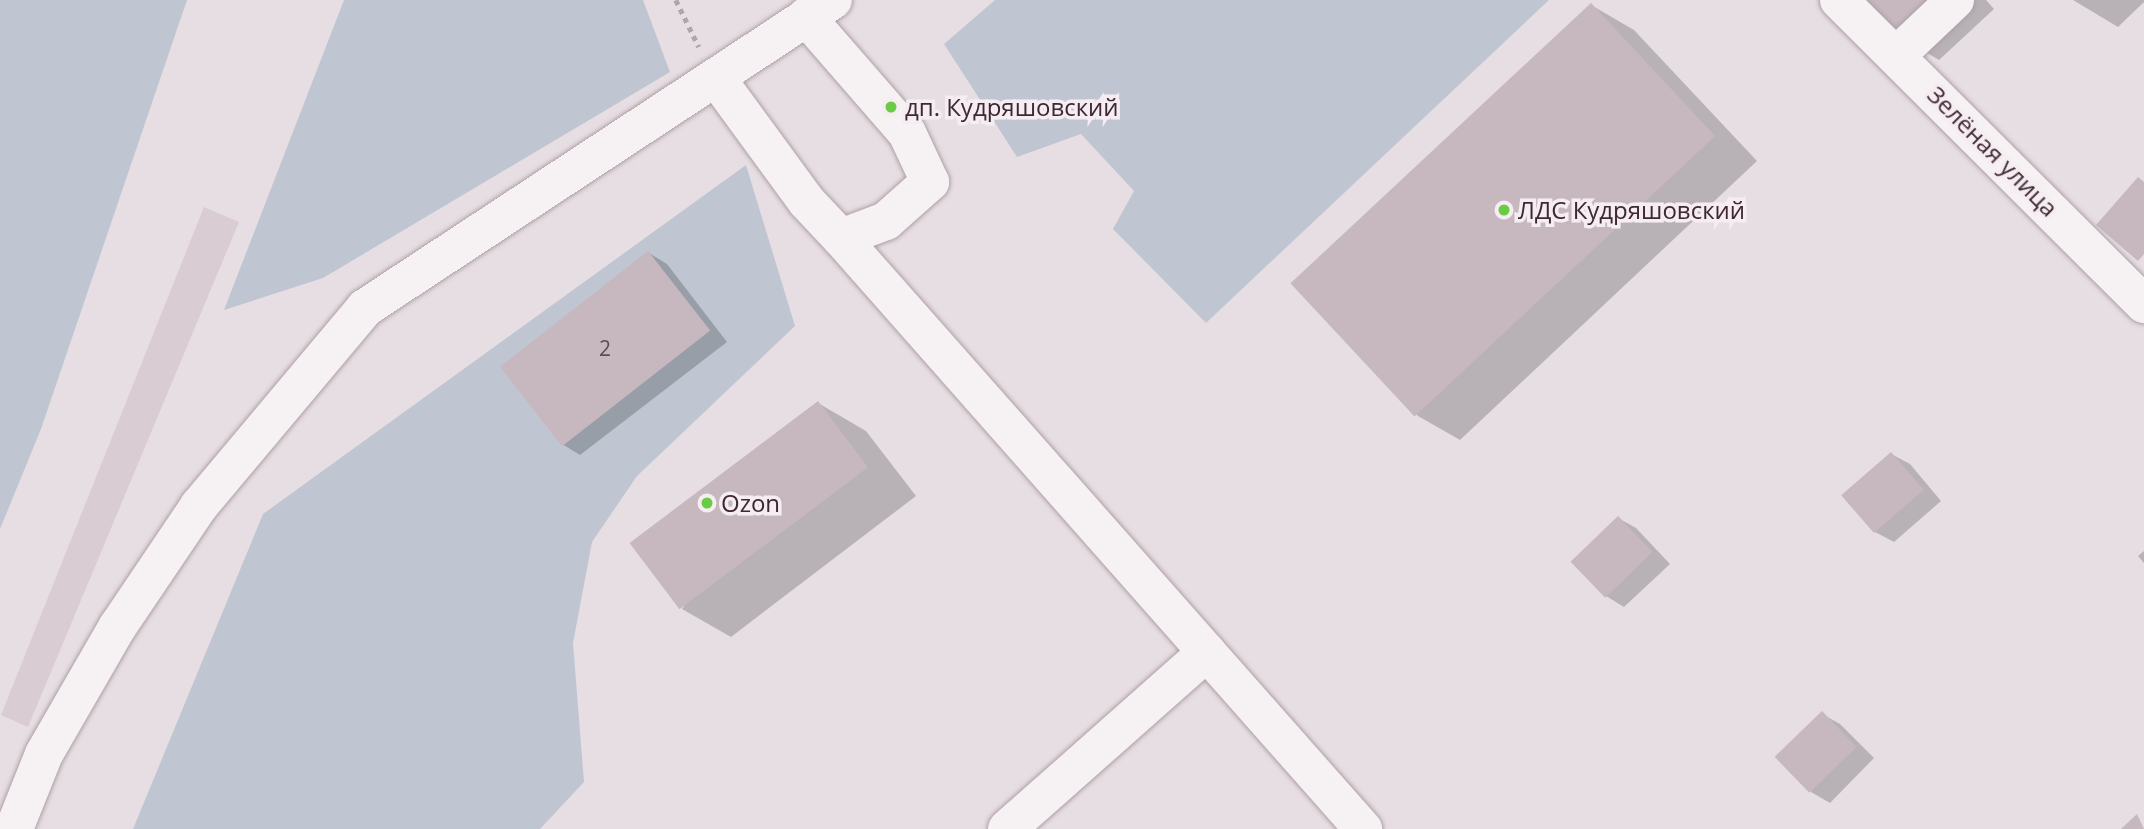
<!DOCTYPE html>
<html>
<head>
<meta charset="utf-8">
<style>
  body { margin:0 }
  #map { position:relative; width:2144px; height:829px; overflow:hidden; background:#e7dee3; font-family:"Open Sans",sans-serif }
  div>[style] { position:absolute }
  .built>* { inset:0; background:#d9ccd2 }
  .green>* { inset:0; background:#bfc6d1 }
  .shadow>* { inset:0; background:#0003 }
  .building>* { inset:0; background:#c7b8c0; transform-origin:0 0 }
  .path>* { height:4.5px; margin-top:-2.25px; transform-origin:0; background:repeating-linear-gradient(90deg,#b0a5aa 0 5px,transparent 0 10px) }
  .roads { filter:drop-shadow(0 0 2px #aea0a7) drop-shadow(0 0 2px #aea0a7) }
  .minor>* { height:38px; margin:-19px; padding:0 19px; transform-origin:19px; border-radius:19px; background:#f6f1f3 }
  .dots>* { width:19px; height:19px; translate:-50% -50%; box-sizing:border-box; border:4px solid #f5edf2; border-radius:50% }
  span { translate:-50% -50%; white-space:nowrap; text-align:center; line-height:1.15; -webkit-text-stroke:7px #f5edf2; paint-order:stroke }
  .number-label { font-size:21px; color:#604c56 }
  .number-label span { -webkit-text-stroke-width:0 }
  .poi-label { font-size:24px; color:#3e2833 }
  .left { translate:0 -50%; text-align:left }
  .street-label { font-size:24px; color:#3e2833 }
</style>
</head>
<body>
<div id="map">
  <div class="built">
    <div style="clip-path:polygon(204px 207px,239px 222px,28px 727px,1px 715px)"></div>
  </div>
  <div class="green">
    <div style="clip-path:polygon(0 0,187px 0,41px 429px,0 529px)"></div>
    <div style="clip-path:polygon(344px 0,643px 0,670px 72px,323px 278px,224px 310px)"></div>
    <div style="clip-path:polygon(995px 0,1549px 0,1206px 323px,1113px 229px,1134px 191px,1081px 134px,1017px 157px,944px 44px)"></div>
    <div style="clip-path:polygon(746px 165px,795px 326px,637px 476px,592px 542px,573px 643px,584px 782px,540px 829px,133px 829px,263px 514px)"></div>
  </div>
  <div class="shadow">
    <div style="clip-path:polygon(1864px 0,1986px 0,1994px 9px,1939px 60px,1897px 35px)"></div>
    <div style="clip-path:polygon(2073px 0,2144px 0,2144px 2px,2118px 27px)"></div>
    <div style="clip-path:polygon(1591px 5px,1634px 30px,1757px 161px,1460px 440px,1418px 416px,1294px 285px)"></div>
    <div style="clip-path:polygon(649px 253px,667px 264px,727px 342px,580px 455px,562px 444px)"></div>
    <div style="clip-path:polygon(818px 403px,866px 431px,916px 496px,731px 637px,682px 609px)"></div>
    <div style="clip-path:polygon(1891px 454px,1910px 464px,1941px 501px,1894px 542px,1875px 532px)"></div>
    <div style="clip-path:polygon(1618px 518px,1636px 528px,1670px 564px,1624px 607px,1606px 596px)"></div>
    <div style="clip-path:polygon(2144px 551px,2144px 563px,2138px 556px)"></div>
    <div style="clip-path:polygon(1822px 714px,1840px 724px,1874px 758px,1830px 803px,1811px 792px)"></div>
  </div>
  <div class="building">
    <div style="clip-path:polygon(1862px 0,1935px 0,1896px 37px)"></div>
    <div style="left:1591px;top:3px;width:182px;height:411px;rotate:47deg"></div>
    <div style="clip-path:polygon(2138px 177px,2144px 182px,2144px 254px,2138px 261px,2096px 225px)"></div>
    <div style="left:648px;top:251px;width:101px;height:188px;rotate:52deg"></div>
    <div style="left:818px;top:401px;width:83px;height:236px;rotate:53deg"></div>
    <div style="left:1891px;top:452px;width:50px;height:66px;rotate:49deg"></div>
    <div style="left:1618px;top:516px;width:50px;height:66px;rotate:46deg"></div>
    <div style="left:1822px;top:711px;width:50px;height:66px;rotate:46deg"></div>
    <div style="clip-path:polygon(2137px 814px,2144px 829px,2121px 829px)"></div>
  </div>
  <div class="path">
    <div style="left:676px;top:0;width:52px;rotate:63.9deg"></div>
  </div>
  <div class="roads">
    <div class="minor">
      <div style="left:1839px;top:0;width:431px;rotate:44.9deg"></div>
      <div style="left:1897px;top:55px;width:80px;rotate:-43.5deg"></div>
      <div style="left:717px;top:79px;width:152px;rotate:53.8deg"></div>
      <div style="left:807px;top:202px;width:50px;rotate:46.6deg"></div>
      <div style="left:841px;top:238px;width:48px;rotate:-20.7deg"></div>
      <div style="left:886px;top:221px;width:59px;rotate:-41.6deg"></div>
      <div style="left:930px;top:182px;width:54px;rotate:-115.1deg"></div>
      <div style="left:907px;top:133px;width:154px;rotate:-131deg"></div>
      <div style="left:841px;top:238px;width:789px;rotate:48.55deg"></div>
      <div style="left:14px;top:829px;width:81px;rotate:-68.2deg"></div>
      <div style="left:44px;top:754px;width:148px;rotate:-60deg"></div>
      <div style="left:118px;top:626px;width:145px;rotate:-56deg"></div>
      <div style="left:199px;top:506px;width:258px;rotate:-50deg"></div>
      <div style="left:365px;top:308px;width:560px;rotate:-33.35deg"></div>
      <div style="left:1007px;top:829px;width:267px;rotate:-41.5deg"></div>
    </div>
  </div>
  <div class="dots">
    <div style="left:891px;top:107px;background:#6acb44"></div>
    <div style="left:1504px;top:210px;background:#6acb44"></div>
    <div style="left:707px;top:503px;background:#6acb44"></div>
  </div>
  <div class="number-label">
    <span style="left:605px;top:348px">2</span>
  </div>
  <div class="poi-label">
    <span class="left" style="left:905px;top:107px">дп. Кудряшовский</span>
    <span class="left" style="left:1518px;top:210px">ЛДС Кудряшовский</span>
    <span class="left" style="left:721px;top:503px">Ozon</span>
  </div>
  <div class="street-label">
    <span style="left:1993px;top:151px;rotate:45deg">Зелёная улица</span>
  </div>
</div>
</body>
</html>
